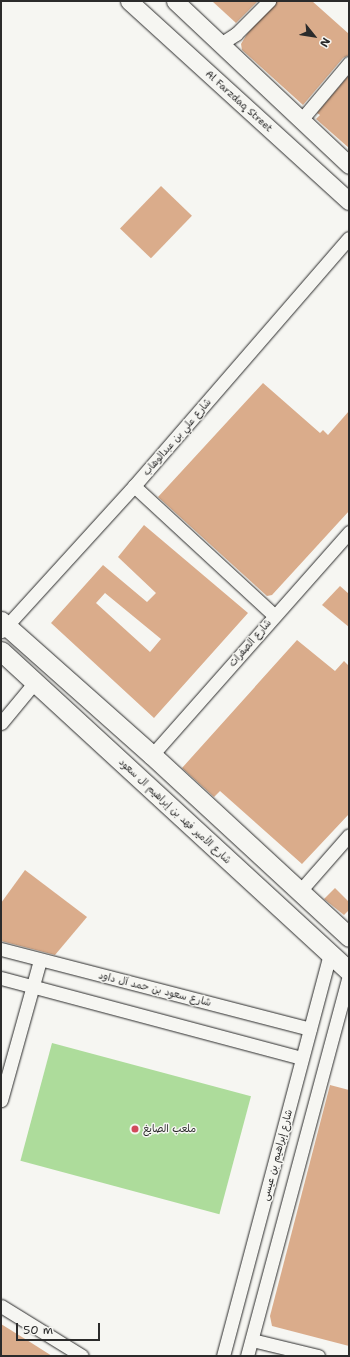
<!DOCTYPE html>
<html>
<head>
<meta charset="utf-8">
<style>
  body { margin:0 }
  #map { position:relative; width:350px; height:1357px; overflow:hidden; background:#f6f6f2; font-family:"Shantell Sans","Playpen Sans Arabic",sans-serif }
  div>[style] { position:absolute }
  .green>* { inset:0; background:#addc9b; transform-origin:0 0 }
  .building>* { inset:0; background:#daac8b; transform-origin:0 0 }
  .roads { filter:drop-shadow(0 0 1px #2b2b2b) drop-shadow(0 0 1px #2b2b2b) }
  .minor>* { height:13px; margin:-6.5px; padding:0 6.5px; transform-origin:6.5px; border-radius:6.5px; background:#f6f6f2 }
  .tertiary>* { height:17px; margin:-8.5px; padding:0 8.5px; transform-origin:8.5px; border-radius:8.5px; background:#f6f6f2 }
  .secondary>* { height:19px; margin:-9.5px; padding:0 9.5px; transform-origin:9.5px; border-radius:9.5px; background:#f6f6f2 }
  .dots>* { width:11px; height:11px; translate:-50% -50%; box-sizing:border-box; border:2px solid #f6f6f2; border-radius:50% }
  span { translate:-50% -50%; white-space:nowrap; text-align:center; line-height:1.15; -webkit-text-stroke:3px #f6f6f2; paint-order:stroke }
  .street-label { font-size:10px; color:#2b2b2b }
  .poi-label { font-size:10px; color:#2b2b2b }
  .left { translate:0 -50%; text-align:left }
  .frame { position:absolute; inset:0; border:2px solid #2b2b2b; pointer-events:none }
  .north { position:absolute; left:294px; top:16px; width:40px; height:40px; -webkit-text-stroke:3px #f6f6f2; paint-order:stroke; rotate:120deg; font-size:11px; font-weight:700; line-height:16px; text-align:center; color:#2b2b2b }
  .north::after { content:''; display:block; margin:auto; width:14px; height:18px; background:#2b2b2b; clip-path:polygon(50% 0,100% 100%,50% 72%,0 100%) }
  .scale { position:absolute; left:16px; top:1323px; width:84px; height:18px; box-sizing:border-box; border:2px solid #2b2b2b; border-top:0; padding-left:5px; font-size:12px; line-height:14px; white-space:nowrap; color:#2b2b2b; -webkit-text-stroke:3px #f6f6f2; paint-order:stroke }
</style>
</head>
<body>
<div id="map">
  <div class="green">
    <div style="left:52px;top:1043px;width:206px;height:122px;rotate:15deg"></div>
  </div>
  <div class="building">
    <div style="clip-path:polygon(212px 1px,258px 1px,236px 23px)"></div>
    <div style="clip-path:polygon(277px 1px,312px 1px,349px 34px,349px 55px,343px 58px,303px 105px,242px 50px,241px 44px,247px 34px)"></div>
    <div style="clip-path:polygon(349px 75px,349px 148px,316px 119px,320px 115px,317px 113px)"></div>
    <div style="left:161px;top:186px;width:43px;height:59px;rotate:44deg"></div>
    <div style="clip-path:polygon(263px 383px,320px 433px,323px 430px,328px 435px,349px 411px,349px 511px,272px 595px,267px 596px,158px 497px)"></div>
    <div style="clip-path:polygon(evenodd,144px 525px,248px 613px,154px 718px,51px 623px,103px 565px,147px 602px,156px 593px,118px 557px,144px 525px,105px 593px,161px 639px,150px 652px,96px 603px,105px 593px)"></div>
    <div style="clip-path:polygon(340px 586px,349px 594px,349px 627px,322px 605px)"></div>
    <div style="clip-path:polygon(297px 640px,335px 671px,344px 661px,349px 666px,349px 814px,302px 864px,220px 791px,214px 797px,182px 768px)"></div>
    <div style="clip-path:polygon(25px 870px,87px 917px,55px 955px,1px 941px,1px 903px)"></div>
    <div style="clip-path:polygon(335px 888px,349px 902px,349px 910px,344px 915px,324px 899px)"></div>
    <div style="clip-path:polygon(330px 1085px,349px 1090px,349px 1346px,272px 1326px,270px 1316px)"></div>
    <div style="clip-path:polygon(1px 1324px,30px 1342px,52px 1356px,1px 1356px)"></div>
  </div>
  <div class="roads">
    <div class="minor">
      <div style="left:222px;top:43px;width:17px;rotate:-33deg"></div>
      <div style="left:236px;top:34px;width:47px;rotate:-45deg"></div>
      <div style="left:301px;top:120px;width:75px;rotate:-49.9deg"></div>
      <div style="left:134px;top:486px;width:190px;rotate:42.7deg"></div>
      <div style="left:2px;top:631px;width:196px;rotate:-47.7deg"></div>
      <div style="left:134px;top:486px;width:328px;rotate:-49.1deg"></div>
      <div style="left:1px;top:723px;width:53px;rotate:-50.3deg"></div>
      <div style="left:152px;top:755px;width:298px;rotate:-48.5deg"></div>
      <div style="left:300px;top:891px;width:74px;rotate:-48.8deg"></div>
      <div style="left:1px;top:949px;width:319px;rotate:14.5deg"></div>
      <div style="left:1px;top:978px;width:311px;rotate:14.9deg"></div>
      <div style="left:1px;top:1100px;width:145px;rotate:-74.4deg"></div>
      <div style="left:1px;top:1306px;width:95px;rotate:31.7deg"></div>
      <div style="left:252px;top:1340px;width:68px;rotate:13.6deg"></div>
      <div style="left:223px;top:1356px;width:415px;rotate:-75.1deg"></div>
      <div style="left:247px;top:1356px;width:393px;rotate:-75deg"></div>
    </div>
    <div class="tertiary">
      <div style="left:129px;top:1px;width:297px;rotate:42.3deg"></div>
      <div style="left:175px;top:1px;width:239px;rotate:43.3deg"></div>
    </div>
    <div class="secondary">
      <div style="left:1px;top:621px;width:202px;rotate:41.6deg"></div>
      <div style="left:152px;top:755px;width:268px;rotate:42.7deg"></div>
      <div style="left:1px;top:651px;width:473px;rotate:42.6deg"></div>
    </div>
  </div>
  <div class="dots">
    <div style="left:135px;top:1129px;background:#d1495b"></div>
  </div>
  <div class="street-label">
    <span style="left:239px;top:101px;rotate:42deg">Al Farzdaq Street</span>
    <span style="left:177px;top:437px;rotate:-49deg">شارع علي بن عبدالوهاب</span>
    <span style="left:250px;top:643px;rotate:-49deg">شارع الصفرات</span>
    <span style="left:175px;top:811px;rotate:43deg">شارع الأمير فهد بن إبراهيم ال سعود</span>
    <span style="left:155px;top:989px;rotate:14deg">شارع سعود بن حمد آل داود</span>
    <span style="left:277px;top:1155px;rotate:-75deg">شارع إبراهيم بن عيسى</span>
  </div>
  <div class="poi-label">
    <span class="left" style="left:143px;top:1129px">ملعب الصايغ</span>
  </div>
  <div class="frame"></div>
  <div class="north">N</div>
  <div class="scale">50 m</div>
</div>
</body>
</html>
